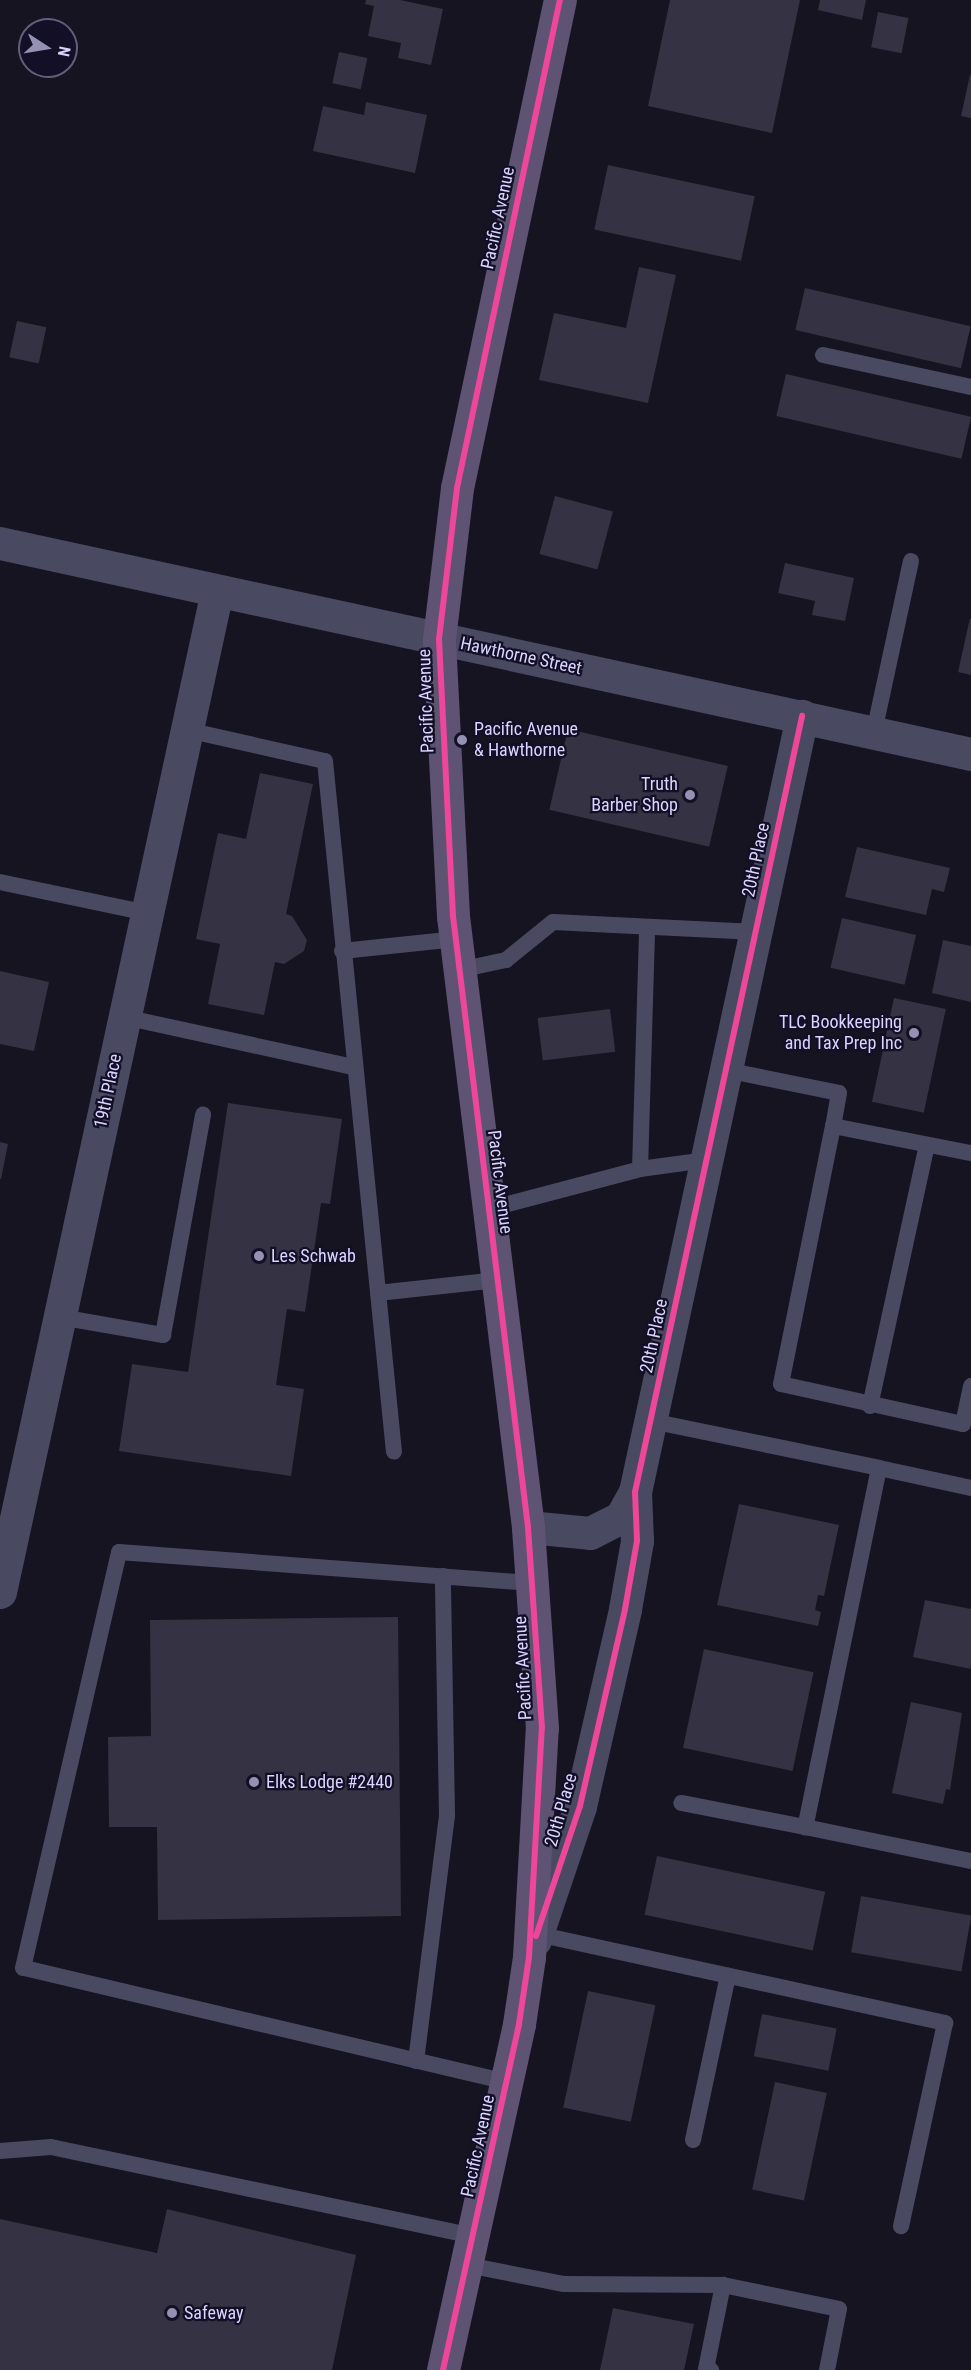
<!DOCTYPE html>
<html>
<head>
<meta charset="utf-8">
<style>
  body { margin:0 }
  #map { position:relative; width:971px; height:2370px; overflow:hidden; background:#161421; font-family:"Roboto Condensed",sans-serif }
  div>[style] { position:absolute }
  .building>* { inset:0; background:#343243; transform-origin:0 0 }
  .service>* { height:16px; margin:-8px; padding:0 8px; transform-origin:8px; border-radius:8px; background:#4a4962 }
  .minor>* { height:33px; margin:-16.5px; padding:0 16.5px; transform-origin:16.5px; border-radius:16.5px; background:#4a4962 }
  .tertiary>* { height:33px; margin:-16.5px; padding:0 16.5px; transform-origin:16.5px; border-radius:16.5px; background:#4a4962 }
  .primary>* { height:33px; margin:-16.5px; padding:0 16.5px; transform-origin:16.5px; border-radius:16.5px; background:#5e5373 }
  .cycleway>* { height:6px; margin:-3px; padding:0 3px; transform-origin:3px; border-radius:3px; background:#ed469a }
  .dots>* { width:16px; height:16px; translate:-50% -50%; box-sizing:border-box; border:3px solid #130f26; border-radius:50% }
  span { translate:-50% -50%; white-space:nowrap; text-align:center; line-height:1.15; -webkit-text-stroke:4.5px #130f26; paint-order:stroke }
  .street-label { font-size:18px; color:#d9d4ff }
  .poi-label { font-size:18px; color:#d9d4ff }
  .left { translate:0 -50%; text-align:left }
  .right { translate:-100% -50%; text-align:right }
  .north { position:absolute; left:18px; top:18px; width:60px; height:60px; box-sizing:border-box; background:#130f26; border:2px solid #625e7d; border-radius:50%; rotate:102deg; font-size:16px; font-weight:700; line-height:24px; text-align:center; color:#d9d4ff }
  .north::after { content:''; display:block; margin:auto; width:21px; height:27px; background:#9591b1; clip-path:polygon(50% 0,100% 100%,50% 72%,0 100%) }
</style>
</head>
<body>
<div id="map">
  <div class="building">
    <div style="clip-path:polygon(366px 0,400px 0,443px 9px,431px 65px,398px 58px,401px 43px,368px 36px,374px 6px,365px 4px)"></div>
    <div style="clip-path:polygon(670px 0,800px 0,772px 133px,648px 106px)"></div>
    <div style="clip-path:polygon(820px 0,866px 0,862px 20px,818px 10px)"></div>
    <div style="left:878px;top:12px;width:31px;height:36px;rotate:11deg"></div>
    <div style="left:339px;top:52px;width:29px;height:32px;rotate:12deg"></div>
    <div style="clip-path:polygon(970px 75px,971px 75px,971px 118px,961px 116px)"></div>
    <div style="clip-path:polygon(366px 102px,427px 115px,415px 173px,313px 151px,323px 106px,364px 115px)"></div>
    <div style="left:608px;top:165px;width:150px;height:66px;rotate:12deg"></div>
    <div style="clip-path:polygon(639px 267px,676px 275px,648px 403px,539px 380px,554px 313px,626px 328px)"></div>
    <div style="left:805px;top:288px;width:170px;height:43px;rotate:13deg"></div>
    <div style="left:17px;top:321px;width:30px;height:37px;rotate:12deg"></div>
    <div style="left:786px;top:374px;width:190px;height:43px;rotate:13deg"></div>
    <div style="left:555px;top:496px;width:60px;height:60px;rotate:15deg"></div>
    <div style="clip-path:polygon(785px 563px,854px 578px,845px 621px,812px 615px,815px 601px,778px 593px)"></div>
    <div style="clip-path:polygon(970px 618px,971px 619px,971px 675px,958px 672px)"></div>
    <div style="left:568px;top:729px;width:164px;height:83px;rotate:13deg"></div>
    <div style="clip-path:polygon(260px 773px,313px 784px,286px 914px,292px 916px,307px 940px,304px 951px,284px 964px,275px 962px,264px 1015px,208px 1004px,220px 944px,196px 939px,218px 833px,246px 839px)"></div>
    <div style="clip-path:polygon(857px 847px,950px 868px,944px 892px,932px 889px,926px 915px,845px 897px)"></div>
    <div style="left:842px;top:918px;width:76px;height:51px;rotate:13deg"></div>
    <div style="clip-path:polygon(943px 940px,971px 946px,971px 1002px,932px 993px)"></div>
    <div style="clip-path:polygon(0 971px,49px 982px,34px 1051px,0 1044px)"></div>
    <div style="left:894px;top:998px;width:53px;height:106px;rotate:12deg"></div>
    <div style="left:610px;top:1009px;width:43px;height:73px;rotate:83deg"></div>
    <div style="clip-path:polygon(228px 1103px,342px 1119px,330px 1204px,321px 1203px,305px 1312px,287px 1309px,276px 1385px,304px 1389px,291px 1476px,119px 1451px,132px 1364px,188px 1372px)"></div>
    <div style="clip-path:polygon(0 1142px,8px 1144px,1px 1179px,0 1179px)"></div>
    <div style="clip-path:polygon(739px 1504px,839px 1525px,824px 1596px,818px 1595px,815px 1610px,821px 1612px,818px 1626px,717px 1605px)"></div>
    <div style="clip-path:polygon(925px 1600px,971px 1609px,971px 1669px,913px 1657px)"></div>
    <div style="clip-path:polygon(398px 1617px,401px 1916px,158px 1920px,157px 1827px,109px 1827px,108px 1737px,151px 1736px,150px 1620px)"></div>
    <div style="left:704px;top:1649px;width:112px;height:101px;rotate:12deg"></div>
    <div style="clip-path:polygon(911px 1702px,962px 1713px,950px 1790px,946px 1789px,943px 1804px,892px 1793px)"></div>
    <div style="left:657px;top:1856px;width:172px;height:60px;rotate:12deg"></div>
    <div style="left:861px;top:1896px;width:112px;height:57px;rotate:10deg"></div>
    <div style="left:588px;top:1991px;width:69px;height:119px;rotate:12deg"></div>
    <div style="left:762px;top:2014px;width:76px;height:43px;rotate:11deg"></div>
    <div style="left:775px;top:2082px;width:53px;height:110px;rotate:12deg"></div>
    <div style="clip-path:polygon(167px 2209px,356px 2255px,332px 2370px,0 2370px,0 2219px,157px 2253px)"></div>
    <div style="clip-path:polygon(613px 2308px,694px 2324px,684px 2370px,600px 2370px)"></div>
  </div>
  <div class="service">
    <div style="left:823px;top:355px;width:151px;rotate:12.2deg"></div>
    <div style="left:187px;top:730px;width:141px;rotate:12.7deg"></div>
    <div style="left:325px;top:761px;width:694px;rotate:84.3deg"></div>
    <div style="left:874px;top:732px;width:175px;rotate:-77.8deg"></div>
    <div style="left:0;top:882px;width:150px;rotate:11.9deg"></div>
    <div style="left:342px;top:951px;width:115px;rotate:-6deg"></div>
    <div style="left:459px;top:970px;width:48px;rotate:-12deg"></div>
    <div style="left:506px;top:960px;width:60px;rotate:-39deg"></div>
    <div style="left:553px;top:922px;width:203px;rotate:2.8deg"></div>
    <div style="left:124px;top:1017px;width:235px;rotate:12.3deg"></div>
    <div style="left:726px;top:1070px;width:115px;rotate:11.5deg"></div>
    <div style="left:839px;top:1093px;width:34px;rotate:100deg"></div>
    <div style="left:833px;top:1126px;width:141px;rotate:11.1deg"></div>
    <div style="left:833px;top:1126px;width:263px;rotate:101.4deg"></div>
    <div style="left:781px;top:1384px;width:186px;rotate:12.4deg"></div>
    <div style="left:963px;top:1424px;width:39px;rotate:-78deg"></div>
    <div style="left:640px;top:1169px;width:68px;rotate:-7.7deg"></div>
    <div style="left:489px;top:1209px;width:156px;rotate:-14.8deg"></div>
    <div style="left:640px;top:1169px;width:242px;rotate:-88.3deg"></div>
    <div style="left:378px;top:1293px;width:120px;rotate:-6.2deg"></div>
    <div style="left:60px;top:1317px;width:105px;rotate:9.9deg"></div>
    <div style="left:163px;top:1335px;width:224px;rotate:-79.7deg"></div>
    <div style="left:870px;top:1406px;width:267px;rotate:-77.7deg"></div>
    <div style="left:651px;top:1421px;width:233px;rotate:11.6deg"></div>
    <div style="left:879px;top:1468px;width:367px;rotate:101.6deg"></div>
    <div style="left:805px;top:1827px;width:126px;rotate:-169deg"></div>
    <div style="left:879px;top:1468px;width:94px;rotate:12.3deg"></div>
    <div style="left:805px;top:1827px;width:169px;rotate:11.6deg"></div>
    <div style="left:537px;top:1934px;width:418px;rotate:12.3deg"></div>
    <div style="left:945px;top:2023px;width:208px;rotate:102.2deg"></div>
    <div style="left:416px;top:2061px;width:248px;rotate:-82.8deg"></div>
    <div style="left:447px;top:1815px;width:239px;rotate:-91deg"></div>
    <div style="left:507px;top:2082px;width:497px;rotate:-166.7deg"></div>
    <div style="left:23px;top:1968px;width:427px;rotate:-77deg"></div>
    <div style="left:119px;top:1552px;width:415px;rotate:4.3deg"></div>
    <div style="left:693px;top:2140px;width:168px;rotate:-78deg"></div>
    <div style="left:0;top:2151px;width:51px;rotate:-4.5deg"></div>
    <div style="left:51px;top:2147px;width:431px;rotate:11.9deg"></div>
    <div style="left:467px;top:2265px;width:99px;rotate:11.1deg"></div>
    <div style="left:564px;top:2284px;width:159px;rotate:0.4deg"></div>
    <div style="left:711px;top:2370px;width:5px;rotate:-169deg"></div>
    <div style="left:706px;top:2369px;width:86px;rotate:-78.6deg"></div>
    <div style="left:723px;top:2285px;width:118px;rotate:11.7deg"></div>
    <div style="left:839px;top:2309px;width:62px;rotate:101.1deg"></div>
  </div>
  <div class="minor">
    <div style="left:0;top:543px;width:994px;rotate:12.26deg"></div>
    <div style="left:0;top:1592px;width:1024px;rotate:-77.77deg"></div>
    <div style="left:535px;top:1940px;width:141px;rotate:-71.4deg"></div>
    <div style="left:580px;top:1806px;width:202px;rotate:-77.1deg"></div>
    <div style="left:625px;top:1609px;width:69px;rotate:-80deg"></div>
    <div style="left:637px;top:1541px;width:49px;rotate:-92.3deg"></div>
    <div style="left:635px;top:1492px;width:794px;rotate:-77.85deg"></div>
  </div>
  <div class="tertiary">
    <div style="left:528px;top:1527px;width:62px;rotate:5.5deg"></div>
    <div style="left:590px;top:1533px;width:35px;rotate:-27deg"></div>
    <div style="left:621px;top:1517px;width:29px;rotate:-61deg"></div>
  </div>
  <div class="primary">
    <div style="left:443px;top:2370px;width:354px;rotate:-77.6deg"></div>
    <div style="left:519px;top:2024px;width:68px;rotate:-81.5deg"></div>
    <div style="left:529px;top:1957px;width:229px;rotate:-86.8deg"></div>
    <div style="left:542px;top:1728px;width:201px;rotate:-94deg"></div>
    <div style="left:528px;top:1527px;width:616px;rotate:-97deg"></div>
    <div style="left:453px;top:916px;width:277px;rotate:-92.9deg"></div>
    <div style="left:439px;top:639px;width:152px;rotate:-83.2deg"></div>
    <div style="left:457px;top:488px;width:499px;rotate:-78.1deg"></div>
  </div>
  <div class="cycleway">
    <div style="left:536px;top:1936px;width:137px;rotate:-71.3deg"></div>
    <div style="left:580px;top:1806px;width:202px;rotate:-77.1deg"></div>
    <div style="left:625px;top:1609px;width:69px;rotate:-80deg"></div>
    <div style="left:637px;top:1541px;width:49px;rotate:-92.3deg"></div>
    <div style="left:635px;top:1492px;width:794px;rotate:-77.85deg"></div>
    <div style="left:443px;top:2370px;width:354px;rotate:-77.6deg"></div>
    <div style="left:519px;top:2024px;width:68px;rotate:-81.5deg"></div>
    <div style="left:529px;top:1957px;width:229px;rotate:-86.8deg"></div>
    <div style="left:542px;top:1728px;width:201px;rotate:-94deg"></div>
    <div style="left:528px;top:1527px;width:616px;rotate:-97deg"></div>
    <div style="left:453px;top:916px;width:277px;rotate:-92.9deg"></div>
    <div style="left:439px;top:639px;width:152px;rotate:-83.2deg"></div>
    <div style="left:457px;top:488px;width:499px;rotate:-78.1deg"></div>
  </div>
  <div class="dots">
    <div style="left:462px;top:740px;background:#9591b1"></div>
    <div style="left:690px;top:795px;background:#9591b1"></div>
    <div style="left:914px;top:1033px;background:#9591b1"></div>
    <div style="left:259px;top:1256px;background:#9591b1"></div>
    <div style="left:254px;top:1782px;background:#9591b1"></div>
    <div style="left:172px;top:2313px;background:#9591b1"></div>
  </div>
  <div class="street-label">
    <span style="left:498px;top:218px;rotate:-78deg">Pacific Avenue</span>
    <span style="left:521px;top:656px;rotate:12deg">Hawthorne Street</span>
    <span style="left:426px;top:701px;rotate:-92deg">Pacific Avenue</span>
    <span style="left:756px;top:860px;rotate:-78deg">20th Place</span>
    <span style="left:108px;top:1091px;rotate:-78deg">19th Place</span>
    <span style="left:500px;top:1182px;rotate:83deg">Pacific Avenue</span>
    <span style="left:654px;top:1336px;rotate:-78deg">20th Place</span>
    <span style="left:523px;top:1668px;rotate:-93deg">Pacific Avenue</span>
    <span style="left:561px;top:1810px;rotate:-74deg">20th Place</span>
    <span style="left:478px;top:2146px;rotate:-78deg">Pacific Avenue</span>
  </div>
  <div class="poi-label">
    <span class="left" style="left:474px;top:740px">Pacific Avenue<br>&amp; Hawthorne</span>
    <span class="right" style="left:678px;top:795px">Truth<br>Barber Shop</span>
    <span class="right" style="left:902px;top:1033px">TLC Bookkeeping<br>and Tax Prep Inc</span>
    <span class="left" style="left:271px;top:1256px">Les Schwab</span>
    <span class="left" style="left:266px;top:1782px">Elks Lodge #2440</span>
    <span class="left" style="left:184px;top:2313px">Safeway</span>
  </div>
  <div class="north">N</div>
</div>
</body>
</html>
